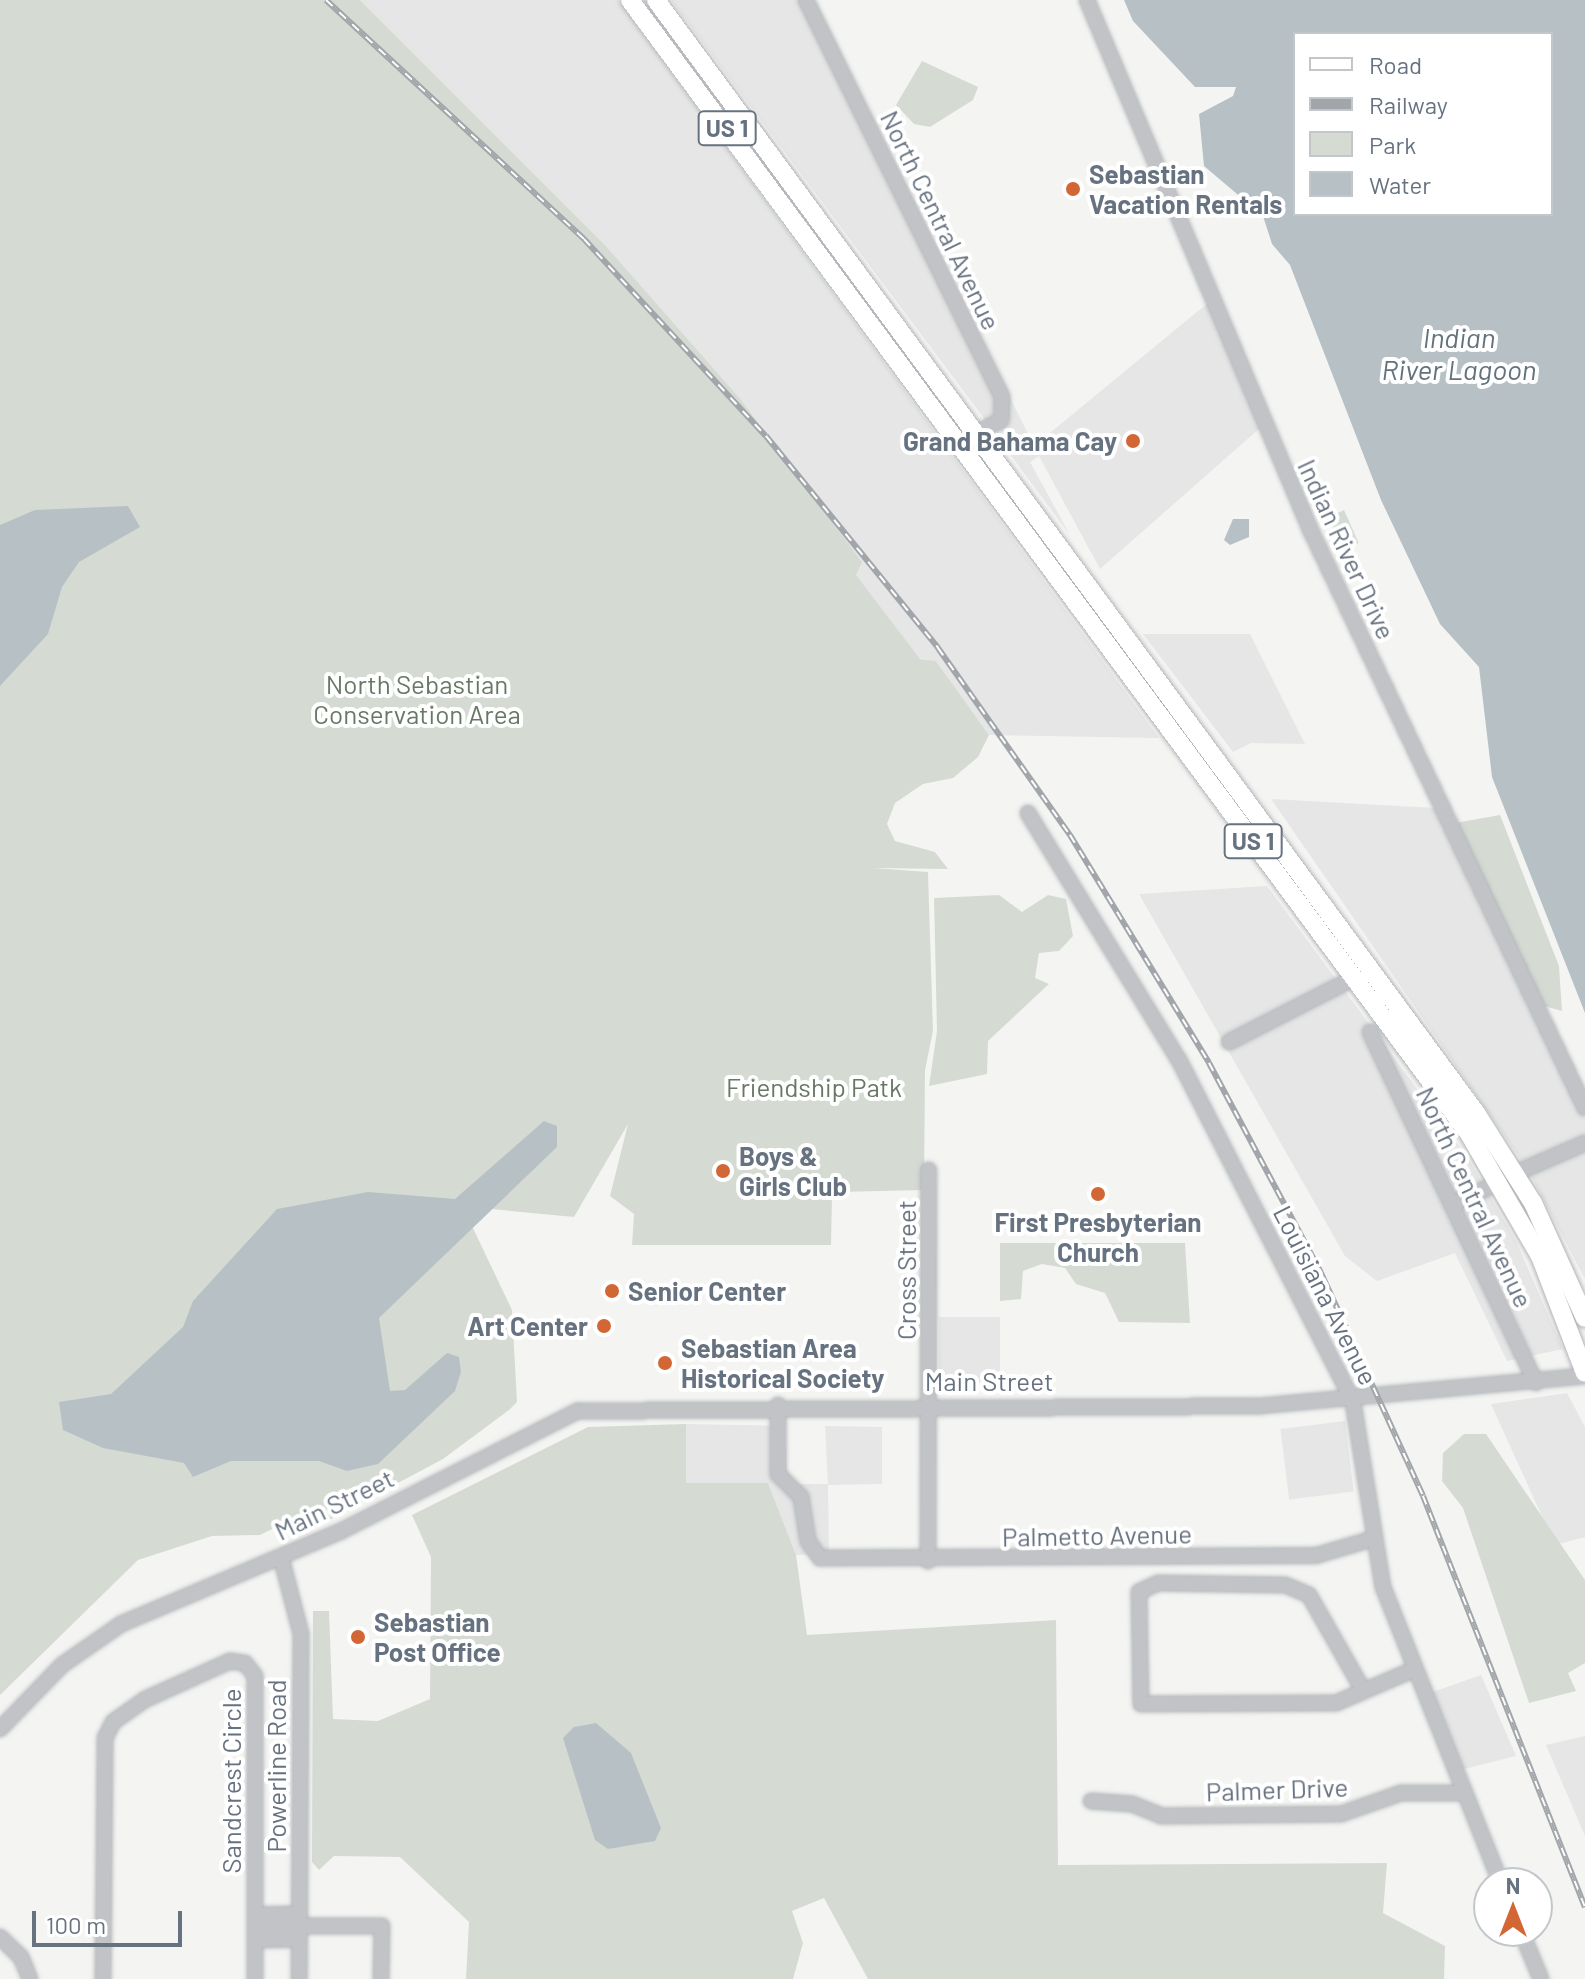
<!DOCTYPE html>
<html>
<head>
<meta charset="utf-8">
<style>
  body { margin:0 }
  #map { position:relative; width:1585px; height:1979px; overflow:hidden; background:#f4f5f2; font-family:Barlow,sans-serif }
  div>[style] { position:absolute }
  .built>* { inset:0; background:#e5e6e5; transform-origin:0 0 }
  .green>* { inset:0; background:#d5dbd3; transform-origin:0 0 }
  .water>* { inset:0; background:#b7c0c5 }
  .roads { filter:drop-shadow(0 0 2px #b2b5b9) drop-shadow(0 0 2px #b2b5b9) }
  .minor>* { height:14px; margin:-7px; padding:0 7px; transform-origin:7px; border-radius:7px; background:#c1c3c7 }
  .major>* { height:18px; margin:-9px; padding:0 9px; transform-origin:9px; border-radius:9px; background:#fff }
  .rail>* { height:6px; margin-top:-3px; transform-origin:0; background:repeating-linear-gradient(90deg,#fff 0 9px,#a2a6ab 0 18px); box-sizing:border-box; border-block:2px solid #a2a6ab }
  .dots>* { width:22px; height:22px; translate:-50% -50%; box-sizing:border-box; border:4px solid #fff; border-radius:50% }
  span { translate:-50% -50%; white-space:nowrap; text-align:center; line-height:1.15; -webkit-text-stroke:8px #fff; paint-order:stroke }
  .shield-label span { padding:2px 6px; background:#fff; border:2px solid; border-radius:6px; -webkit-text-stroke-width:0 }
  .shield-label { font-size:24px; color:#677280; font-weight:700 }
  .poi-label { font-size:26px; color:#677280; font-weight:700 }
  .left { translate:0 -50%; text-align:left }
  .right { translate:-100% -50%; text-align:right }
  .street-label { font-size:26px; color:#677280 }
  .park-label { font-size:26px; color:#677865 }
  .water-label { font-size:28px; color:#63737d; font-style:italic }
  .legend { position:absolute; left:1293px; top:32px; width:260px; height:184px; box-sizing:border-box; background:#fff; border:2px solid #c2c7cc; margin:0; padding:10px 14px; list-style:none; font-size:24px; color:#677280 }
  .legend li { display:flex; align-items:center; gap:16px; height:40px }
  .legend b { width:40px; border:2px solid #c2c7cc }
  .north { position:absolute; left:1473px; top:1867px; width:80px; height:80px; box-sizing:border-box; background:#fff; border:2px solid #c2c7cc; border-radius:50%; rotate:0deg; font-size:22px; font-weight:700; line-height:32px; text-align:center; color:#677280 }
  .north::after { content:''; display:block; margin:auto; width:28px; height:36px; background:#d26634; clip-path:polygon(50% 0,100% 100%,50% 72%,0 100%) }
  .scale { position:absolute; left:32px; top:1911px; width:150px; height:36px; box-sizing:border-box; border:4px solid #677280; border-top:0; padding-left:10px; font-size:24px; line-height:28px; white-space:nowrap; color:#677280; -webkit-text-stroke:6px #fff; paint-order:stroke }
</style>
</head>
<body>
<div id="map">
  <div class="built">
    <div style="clip-path:polygon(360px 0,618px 0,1159px 738px,989px 735px,936px 661px,917px 658px,604px 244px)"></div>
    <div style="clip-path:polygon(671px 0,800px 0,997px 399px,989px 425px)"></div>
    <div style="clip-path:polygon(812px 0,1034px 446px,1209px 302px,1260px 428px,1100px 569px,1039px 456px,1030px 462px,1070px 535px,995px 434px,1008px 420px,1007px 394px)"></div>
    <div style="clip-path:polygon(1143px 634px,1250px 634px,1305px 744px,1251px 743px,1233px 752px)"></div>
    <div style="clip-path:polygon(1271px 799px,1436px 808px,1585px 1119px,1585px 1279px,1528px 1170px)"></div>
    <div style="clip-path:polygon(1267px 886px,1466px 1155px,1516px 1241px,1563px 1349px,1507px 1361px,1455px 1253px,1377px 1281px,1345px 1256px,1139px 894px)"></div>
    <div style="left:939px;top:1317px;width:61px;height:68px"></div>
    <div style="clip-path:polygon(1567px 1393px,1585px 1427px,1585px 1537px,1555px 1545px,1491px 1404px)"></div>
    <div style="left:1345px;top:1421px;width:71px;height:65px;rotate:83deg"></div>
    <div style="clip-path:polygon(686px 1424px,784px 1426px,788px 1484px,828px 1484px,825px 1426px,882px 1427px,882px 1484px,828px 1485px,829px 1554px,796px 1555px,768px 1483px,686px 1484px)"></div>
    <div style="clip-path:polygon(1481px 1675px,1516px 1756px,1460px 1770px,1430px 1693px)"></div>
    <div style="clip-path:polygon(1585px 1736px,1585px 1836px,1546px 1745px)"></div>
  </div>
  <div class="green">
    <div style="clip-path:polygon(0 0,360px 0,604px 244px,741px 400px,862px 562px,856px 575px,920px 659px,936px 661px,989px 735px,978px 757px,953px 778px,923px 784px,895px 803px,887px 824px,895px 841px,935px 852px,948px 869px,873px 868px,928px 872px,933px 1031px,925px 1070px,924px 1190px,838px 1192px,832px 1197px,831px 1245px,632px 1245px,634px 1214px,610px 1196px,628px 1124px,574px 1217px,491px 1209px,472px 1226px,512px 1310px,517px 1402px,509px 1410px,443px 1459px,323px 1523px,314px 1508px,260px 1535px,212px 1536px,138px 1560px,0 1695px)"></div>
    <div style="clip-path:polygon(922px 61px,978px 87px,973px 100px,930px 127px,914px 124px,896px 105px)"></div>
    <div style="left:1344px;top:510px;width:36px;height:17px;rotate:66deg"></div>
    <div style="clip-path:polygon(1500px 815px,1559px 966px,1562px 1011px,1541px 1005px,1455px 823px)"></div>
    <div style="clip-path:polygon(999px 895px,1022px 912px,1048px 895px,1066px 899px,1073px 936px,1059px 951px,1039px 953px,1035px 978px,1049px 984px,988px 1041px,987px 1074px,929px 1086px,937px 1031px,934px 898px)"></div>
    <div style="clip-path:polygon(1000px 1243px,1185px 1243px,1190px 1323px,1119px 1322px,1105px 1293px,1076px 1284px,1065px 1268px,1042px 1264px,1023px 1271px,1021px 1299px,1000px 1301px)"></div>
    <div style="clip-path:polygon(686px 1424px,686px 1483px,768px 1483px,796px 1555px,807px 1635px,1056px 1620px,1058px 1865px,1387px 1863px,1383px 1913px,1445px 1946px,1444px 1979px,868px 1979px,824px 1898px,792px 1911px,803px 1943px,793px 1979px,466px 1979px,469px 1922px,400px 1857px,334px 1856px,319px 1870px,312px 1862px,313px 1611px,329px 1611px,333px 1719px,378px 1721px,430px 1699px,431px 1557px,412px 1515px,588px 1427px)"></div>
    <div style="clip-path:polygon(1464px 1434px,1486px 1434px,1585px 1580px,1585px 1663px,1568px 1673px,1576px 1691px,1529px 1703px,1463px 1508px,1442px 1481px,1443px 1453px)"></div>
  </div>
  <div class="water">
    <div style="clip-path:polygon(evenodd,1124px 0,1585px 0,1585px 1013px,1492px 777px,1479px 667px,1440px 624px,1381px 500px,1290px 265px,1272px 244px,1263px 216px,1204px 166px,1199px 114px,1233px 96px,1236px 87px,1195px 87px,1133px 21px,1124px 0,1295px 34px,1551px 34px,1551px 214px,1295px 214px,1295px 34px)"></div>
    <div style="clip-path:polygon(128px 506px,140px 527px,79px 562px,62px 587px,48px 634px,0 686px,0 525px,35px 510px)"></div>
    <div style="clip-path:polygon(1233px 519px,1249px 519px,1249px 537px,1230px 545px,1224px 540px)"></div>
    <div style="clip-path:polygon(544px 1121px,557px 1126px,557px 1147px,379px 1318px,390px 1391px,405px 1390px,447px 1353px,459px 1357px,461px 1372px,455px 1391px,378px 1464px,347px 1471px,319px 1461px,231px 1461px,193px 1477px,184px 1463px,103px 1448px,63px 1430px,59px 1402px,111px 1394px,183px 1327px,193px 1301px,277px 1209px,368px 1192px,455px 1199px)"></div>
    <div style="clip-path:polygon(596px 1723px,631px 1753px,661px 1828px,655px 1841px,608px 1849px,595px 1840px,563px 1738px,574px 1727px)"></div>
  </div>
  <div class="roads">
    <div class="minor">
      <div style="left:806px;top:0;width:443px;rotate:63.7deg"></div>
      <div style="left:1002px;top:397px;width:23px;rotate:92deg"></div>
      <div style="left:1001px;top:420px;width:37px;rotate:151deg"></div>
      <div style="left:1087px;top:0;width:574px;rotate:67.14deg"></div>
      <div style="left:1310px;top:529px;width:641px;rotate:64.59deg"></div>
      <div style="left:1028px;top:813px;width:289px;rotate:58.6deg"></div>
      <div style="left:1179px;top:1060px;width:384px;rotate:63deg"></div>
      <div style="left:1353px;top:1402px;width:187px;rotate:80.8deg"></div>
      <div style="left:1383px;top:1587px;width:319px;rotate:68.3deg"></div>
      <div style="left:1370px;top:1032px;width:388px;rotate:64.7deg"></div>
      <div style="left:1229px;top:1042px;width:140px;rotate:-27.1deg"></div>
      <div style="left:1516px;top:1173px;width:75px;rotate:-23.5deg"></div>
      <div style="left:1453px;top:1204px;width:52px;rotate:-25.1deg"></div>
      <div style="left:778px;top:1405px;width:69px;rotate:90deg"></div>
      <div style="left:778px;top:1474px;width:33px;rotate:45deg"></div>
      <div style="left:801px;top:1497px;width:45px;rotate:81deg"></div>
      <div style="left:808px;top:1541px;width:21px;rotate:55deg"></div>
      <div style="left:820px;top:1558px;width:498px;rotate:-0.3deg"></div>
      <div style="left:1318px;top:1555px;width:56px;rotate:-16.5deg"></div>
      <div style="left:281px;top:1557px;width:80px;rotate:75.4deg"></div>
      <div style="left:301px;top:1634px;width:345px;rotate:90.3deg"></div>
      <div style="left:928px;top:1561px;width:391px;rotate:-89.9deg"></div>
      <div style="left:1363px;top:1690px;width:109px;rotate:-119.6deg"></div>
      <div style="left:1309px;top:1595px;width:26px;rotate:-157deg"></div>
      <div style="left:1285px;top:1585px;width:127px;rotate:-179.1deg"></div>
      <div style="left:1158px;top:1583px;width:21px;rotate:155deg"></div>
      <div style="left:1139px;top:1592px;width:112px;rotate:89deg"></div>
      <div style="left:1141px;top:1704px;width:195px;rotate:-0.3deg"></div>
      <div style="left:1336px;top:1703px;width:86px;rotate:-23.3deg"></div>
      <div style="left:0;top:1729px;width:89px;rotate:-45.9deg"></div>
      <div style="left:62px;top:1665px;width:72px;rotate:-34.8deg"></div>
      <div style="left:121px;top:1624px;width:239px;rotate:-22.9deg"></div>
      <div style="left:341px;top:1531px;width:266px;rotate:-26.9deg"></div>
      <div style="left:578px;top:1411px;width:682px;rotate:-0.42deg"></div>
      <div style="left:1260px;top:1406px;width:326px;rotate:-5.3deg"></div>
      <div style="left:1091px;top:1801px;width:41px;rotate:4.2deg"></div>
      <div style="left:1132px;top:1804px;width:31px;rotate:22deg"></div>
      <div style="left:1161px;top:1816px;width:180px;rotate:-0.6deg"></div>
      <div style="left:1341px;top:1814px;width:64px;rotate:-19.3deg"></div>
      <div style="left:1401px;top:1793px;width:63px"></div>
      <div style="left:256px;top:1915px;width:43px;rotate:-1.3deg"></div>
      <div style="left:256px;top:1926px;width:126px"></div>
      <div style="left:382px;top:1926px;width:53px;rotate:91.1deg"></div>
      <div style="left:1521px;top:1931px;width:52px;rotate:67.4deg"></div>
      <div style="left:0;top:1937px;width:29px;rotate:44deg"></div>
      <div style="left:21px;top:1957px;width:24px;rotate:68deg"></div>
      <div style="left:256px;top:1940px;width:43px;rotate:-1.3deg"></div>
      <div style="left:103px;top:1979px;width:241px;rotate:-89.5deg"></div>
      <div style="left:105px;top:1738px;width:18px;rotate:-63deg"></div>
      <div style="left:113px;top:1722px;width:40px;rotate:-34.9deg"></div>
      <div style="left:146px;top:1699px;width:92px;rotate:-24.3deg"></div>
      <div style="left:230px;top:1661px;width:15px;rotate:8deg"></div>
      <div style="left:245px;top:1663px;width:16px;rotate:52deg"></div>
      <div style="left:255px;top:1676px;width:303px;rotate:90deg"></div>
    </div>
    <div class="major">
      <div style="left:630px;top:0;width:1408px;rotate:53.49deg"></div>
      <div style="left:1468px;top:1132px;width:143px;rotate:59.9deg"></div>
      <div style="left:1540px;top:1256px;width:125px;rotate:69deg"></div>
      <div style="left:656px;top:0;width:1382px;rotate:53.62deg"></div>
      <div style="left:1476px;top:1113px;width:107px;rotate:57.7deg"></div>
      <div style="left:1533px;top:1203px;width:126px;rotate:65.7deg"></div>
    </div>
  </div>
  <div class="rail">
    <div style="left:326px;top:0;width:352px;rotate:42.8deg"></div>
    <div style="left:584px;top:239px;width:268px;rotate:47.3deg"></div>
    <div style="left:766px;top:436px;width:273px;rotate:50.9deg"></div>
    <div style="left:938px;top:648px;width:229px;rotate:54.8deg"></div>
    <div style="left:1070px;top:835px;width:267px;rotate:58.6deg"></div>
    <div style="left:1209px;top:1063px;width:238px;rotate:61.9deg"></div>
    <div style="left:1321px;top:1273px;width:245px;rotate:65.4deg"></div>
    <div style="left:1423px;top:1496px;width:442px;rotate:68.5deg"></div>
  </div>
  <div class="dots">
    <div style="left:1073px;top:189px;background:#d26634"></div>
    <div style="left:1133px;top:441px;background:#d26634"></div>
    <div style="left:723px;top:1171px;background:#d26634"></div>
    <div style="left:1098px;top:1194px;background:#d26634"></div>
    <div style="left:612px;top:1291px;background:#d26634"></div>
    <div style="left:604px;top:1326px;background:#d26634"></div>
    <div style="left:665px;top:1363px;background:#d26634"></div>
    <div style="left:358px;top:1637px;background:#d26634"></div>
  </div>
  <div class="shield-label">
    <span style="left:727px;top:128px">US 1</span>
    <span style="left:1253px;top:841px">US 1</span>
  </div>
  <div class="poi-label">
    <span class="left" style="left:1089px;top:189px">Sebastian<br>Vacation Rentals</span>
    <span class="right" style="left:1117px;top:441px">Grand Bahama Cay</span>
    <span class="left" style="left:739px;top:1171px">Boys &amp;<br>Girls Club</span>
    <span style="left:1098px;top:1237px">First Presbyterian<br>Church</span>
    <span class="left" style="left:628px;top:1291px">Senior Center</span>
    <span class="right" style="left:588px;top:1326px">Art Center</span>
    <span class="left" style="left:681px;top:1363px">Sebastian Area<br>Historical Society</span>
    <span class="left" style="left:374px;top:1637px">Sebastian<br>Post Office</span>
  </div>
  <div class="street-label">
    <span style="left:941px;top:220px;rotate:64deg">North Central Avenue</span>
    <span style="left:1347px;top:549px;rotate:65deg">Indian River Drive</span>
    <span style="left:1475px;top:1197px;rotate:65deg">North Central Avenue</span>
    <span style="left:906px;top:1270px;rotate:-90deg">Cross Street</span>
    <span style="left:1326px;top:1295px;rotate:63deg">Louisiana Avenue</span>
    <span style="left:989px;top:1381px">Main Street</span>
    <span style="left:334px;top:1504px;rotate:-26deg">Main Street</span>
    <span style="left:1097px;top:1535px;rotate:-1deg">Palmetto Avenue</span>
    <span style="left:276px;top:1766px;rotate:-90deg">Powerline Road</span>
    <span style="left:231px;top:1781px;rotate:-90deg">Sandcrest Circle</span>
    <span style="left:1277px;top:1789px;rotate:-2deg">Palmer Drive</span>
  </div>
  <div class="park-label">
    <span style="left:417px;top:699px">North Sebastian<br>Conservation Area</span>
    <span style="left:814px;top:1087px">Friendship Patk</span>
  </div>
  <div class="water-label">
    <span style="left:1459px;top:353px">Indian<br>River Lagoon</span>
  </div>
  <ul class="legend">
  <li><b style="height:10px;background:#fff"></b>Road</li>
  <li><b style="height:10px;background:#a2a6ab"></b>Railway</li>
  <li><b style="height:22px;background:#d5dbd3"></b>Park</li>
  <li><b style="height:22px;background:#b7c0c5"></b>Water</li>
  </ul>
  <div class="north">N</div>
  <div class="scale">100 m</div>
</div>
</body>
</html>
